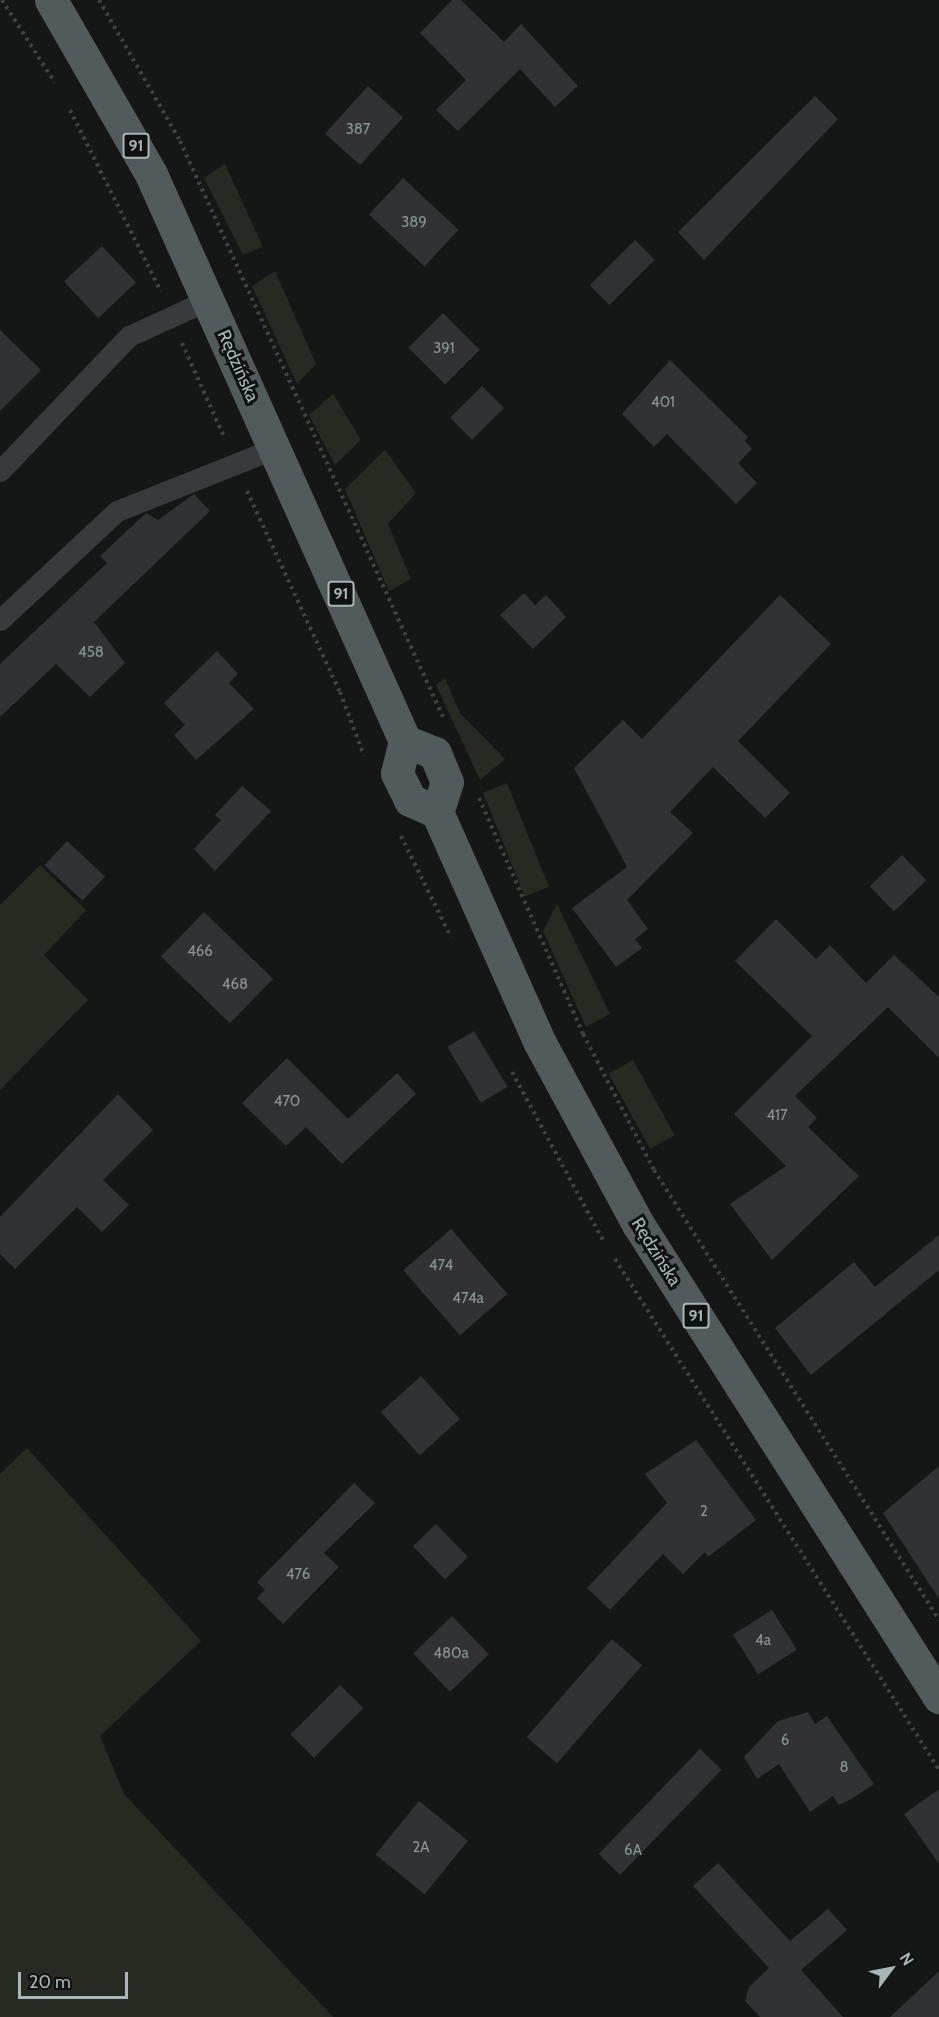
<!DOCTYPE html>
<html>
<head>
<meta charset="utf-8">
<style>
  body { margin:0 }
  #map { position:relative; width:939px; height:2017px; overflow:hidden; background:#151717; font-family:Cabin,sans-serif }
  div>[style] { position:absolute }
  .green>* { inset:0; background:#262a22; transform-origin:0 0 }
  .building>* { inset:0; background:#303233; transform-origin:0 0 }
  .path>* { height:4px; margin-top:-2px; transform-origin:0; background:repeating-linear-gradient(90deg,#3d4243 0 3px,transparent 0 7.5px) }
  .lane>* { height:21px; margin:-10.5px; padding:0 10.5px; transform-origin:10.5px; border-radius:10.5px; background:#373b3c }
  .primary>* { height:33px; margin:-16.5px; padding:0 16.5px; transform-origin:16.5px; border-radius:16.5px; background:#535a5b }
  span { translate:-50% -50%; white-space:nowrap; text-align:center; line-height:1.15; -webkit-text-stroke:6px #101212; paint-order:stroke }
  .number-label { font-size:15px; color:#8a9596 }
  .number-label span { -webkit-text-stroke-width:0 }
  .shield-label span { padding:2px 4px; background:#101212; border:2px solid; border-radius:4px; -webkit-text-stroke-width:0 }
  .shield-label { font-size:16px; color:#a8b6b7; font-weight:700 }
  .street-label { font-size:18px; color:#a8b6b7 }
  .north { position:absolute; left:861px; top:1939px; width:60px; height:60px; -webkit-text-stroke:4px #101212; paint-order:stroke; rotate:58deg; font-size:16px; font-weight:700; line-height:24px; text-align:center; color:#a8b6b7 }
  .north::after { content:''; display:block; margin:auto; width:21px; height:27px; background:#a8b6b7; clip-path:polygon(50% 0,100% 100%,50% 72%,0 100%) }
  .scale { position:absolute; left:18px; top:1972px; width:110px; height:27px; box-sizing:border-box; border:3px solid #a8b6b7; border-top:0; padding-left:8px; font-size:18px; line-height:21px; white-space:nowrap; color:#a8b6b7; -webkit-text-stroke:4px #101212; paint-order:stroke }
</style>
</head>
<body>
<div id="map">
  <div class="green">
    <div style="clip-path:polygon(225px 164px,263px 247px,243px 255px,204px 178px)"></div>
    <div style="clip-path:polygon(275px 271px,316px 364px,297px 384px,252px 286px)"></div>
    <div style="clip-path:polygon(333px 394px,361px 440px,335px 465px,309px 415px)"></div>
    <div style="clip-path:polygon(385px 450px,416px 493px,388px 524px,411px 579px,389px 591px,345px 489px)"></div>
    <div style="clip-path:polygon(445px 678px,460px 713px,505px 759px,480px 780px,436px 685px)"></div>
    <div style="left:507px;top:783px;width:112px;height:26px;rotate:68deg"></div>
    <div style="clip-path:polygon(40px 865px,86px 910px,44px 955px,88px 1000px,0 1090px,0 905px)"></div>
    <div style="clip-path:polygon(557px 904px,610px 1014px,586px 1027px,543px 931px)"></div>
    <div style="left:633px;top:1060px;width:86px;height:28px;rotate:61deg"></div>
    <div style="clip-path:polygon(27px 1448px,201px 1641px,100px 1736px,124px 1794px,333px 2017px,0 2017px,0 1474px)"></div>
  </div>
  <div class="building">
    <div style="clip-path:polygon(452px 0,461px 0,504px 42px,521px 24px,578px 86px,555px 107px,520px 69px,458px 131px,436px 110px,466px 80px,420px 33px)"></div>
    <div style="left:368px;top:86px;width:47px;height:64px;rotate:42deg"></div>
    <div style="clip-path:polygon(815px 96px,838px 119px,704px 260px,678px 232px)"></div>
    <div style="left:403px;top:178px;width:76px;height:50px;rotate:43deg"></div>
    <div style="left:635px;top:240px;width:28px;height:64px;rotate:45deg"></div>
    <div style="left:102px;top:246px;width:50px;height:52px;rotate:47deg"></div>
    <div style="left:443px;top:313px;width:52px;height:49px;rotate:45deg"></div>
    <div style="clip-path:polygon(0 330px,41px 370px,0 411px)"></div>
    <div style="clip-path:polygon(670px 360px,748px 437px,745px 441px,752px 449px,738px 463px,757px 483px,736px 504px,667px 434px,654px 447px,622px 414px)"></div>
    <div style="left:482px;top:386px;width:31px;height:45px;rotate:45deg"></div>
    <div style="clip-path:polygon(194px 494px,210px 511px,94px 622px,125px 663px,90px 697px,56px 664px,0 717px,0 664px,107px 563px,100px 556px,146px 513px,158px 520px)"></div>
    <div style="clip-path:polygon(524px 593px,535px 605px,546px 595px,566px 617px,533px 649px,500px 615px)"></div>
    <div style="clip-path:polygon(780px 595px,831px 644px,738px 741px,790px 793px,765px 818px,713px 767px,670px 812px,693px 833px,627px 900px,648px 929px,635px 939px,642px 948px,616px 967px,572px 908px,627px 867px,574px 768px,623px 720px,642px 739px)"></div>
    <div style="clip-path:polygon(217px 651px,238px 674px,229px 683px,254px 709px,196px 760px,174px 735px,185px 725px,164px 703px)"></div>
    <div style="clip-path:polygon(242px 786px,271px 811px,215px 871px,194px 849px,221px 820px,215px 815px)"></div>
    <div style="left:67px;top:841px;width:52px;height:33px;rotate:43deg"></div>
    <div style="left:902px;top:855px;width:35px;height:45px;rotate:46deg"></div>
    <div style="left:204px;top:912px;width:96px;height:62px;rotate:44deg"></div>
    <div style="clip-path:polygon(776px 919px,816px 959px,830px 945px,866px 983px,894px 955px,939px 997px,939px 1058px,888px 1007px,795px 1096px,817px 1118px,808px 1127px,859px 1176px,772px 1260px,730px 1204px,786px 1166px,734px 1114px,812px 1036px,735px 961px)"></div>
    <div style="left:474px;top:1031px;width:65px;height:31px;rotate:59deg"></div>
    <div style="clip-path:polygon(287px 1058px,348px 1119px,397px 1073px,416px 1094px,342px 1164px,306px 1127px,286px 1146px,242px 1103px)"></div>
    <div style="clip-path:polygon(118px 1094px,153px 1130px,103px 1180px,129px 1205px,102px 1232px,77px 1207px,15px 1269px,0 1254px,0 1217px)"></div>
    <div style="left:451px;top:1229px;width:86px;height:63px;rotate:49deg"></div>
    <div style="clip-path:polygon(939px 1235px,939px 1270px,811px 1375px,775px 1328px,854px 1262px,875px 1287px)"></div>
    <div style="left:421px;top:1376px;width:58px;height:54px;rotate:48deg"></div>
    <div style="clip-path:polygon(696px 1440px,756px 1520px,708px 1557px,705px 1552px,683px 1574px,663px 1554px,610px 1610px,587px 1588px,667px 1503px,645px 1474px)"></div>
    <div style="clip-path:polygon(939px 1466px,939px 1599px,883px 1513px)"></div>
    <div style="clip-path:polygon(354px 1483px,375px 1503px,324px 1553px,339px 1567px,283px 1624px,257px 1598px,265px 1590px,257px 1582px)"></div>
    <div style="left:436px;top:1524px;width:46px;height:32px;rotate:46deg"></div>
    <div style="left:772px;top:1610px;width:47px;height:46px;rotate:58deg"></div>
    <div style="left:452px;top:1616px;width:53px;height:54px;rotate:46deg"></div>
    <div style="left:612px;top:1639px;width:40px;height:130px;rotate:41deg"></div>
    <div style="left:340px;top:1685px;width:33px;height:70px;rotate:45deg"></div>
    <div style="clip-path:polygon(808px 1712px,815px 1724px,827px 1716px,874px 1784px,851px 1799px,839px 1805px,833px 1796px,810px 1812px,779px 1764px,757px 1779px,744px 1757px,778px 1721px)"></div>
    <div style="left:700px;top:1749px;width:30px;height:146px;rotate:44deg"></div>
    <div style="clip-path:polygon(939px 1789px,939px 1864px,904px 1814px)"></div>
    <div style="left:419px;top:1801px;width:63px;height:69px;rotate:39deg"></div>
    <div style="clip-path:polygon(718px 1863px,790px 1941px,828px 1909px,847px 1930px,801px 1970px,843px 2017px,760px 2017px,745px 2001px,749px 1987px,769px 1968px,693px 1886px)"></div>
    <div style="clip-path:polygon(939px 1971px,939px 2017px,890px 2017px)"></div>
  </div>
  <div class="path">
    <div style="left:2px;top:0;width:98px;rotate:57.4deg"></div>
    <div style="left:99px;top:0;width:163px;rotate:60.1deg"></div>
    <div style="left:180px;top:141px;width:633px;rotate:65.46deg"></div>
    <div style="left:70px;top:110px;width:203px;rotate:63.4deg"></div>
    <div style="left:182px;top:343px;width:103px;rotate:65.9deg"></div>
    <div style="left:247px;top:491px;width:221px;rotate:65.2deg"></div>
    <div style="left:340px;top:692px;width:68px;rotate:69.4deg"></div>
    <div style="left:479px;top:798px;width:258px;rotate:66.2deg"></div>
    <div style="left:583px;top:1034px;width:153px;rotate:62.4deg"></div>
    <div style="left:654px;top:1170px;width:533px;rotate:57.65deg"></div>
    <div style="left:401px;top:836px;width:113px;rotate:63.7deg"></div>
    <div style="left:512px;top:1072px;width:193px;rotate:61.6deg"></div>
    <div style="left:615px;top:1259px;width:605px;rotate:57.62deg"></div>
  </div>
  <div class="lane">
    <div style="left:0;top:471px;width:187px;rotate:-46.3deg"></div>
    <div style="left:129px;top:336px;width:87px;rotate:-24.5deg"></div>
    <div style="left:0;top:620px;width:160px;rotate:-43deg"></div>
    <div style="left:117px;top:511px;width:170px;rotate:-21.7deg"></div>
  </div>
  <div class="primary">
    <div style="left:51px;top:0;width:201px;rotate:60.1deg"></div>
    <div style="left:151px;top:174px;width:621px;rotate:65.87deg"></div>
    <div style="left:405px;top:741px;width:32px;rotate:22deg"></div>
    <div style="left:435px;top:753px;width:31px;rotate:68deg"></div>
    <div style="left:447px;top:782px;width:32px;rotate:108deg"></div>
    <div style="left:405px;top:741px;width:33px;rotate:104deg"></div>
    <div style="left:397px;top:773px;width:30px;rotate:64deg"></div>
    <div style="left:410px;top:800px;width:30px;rotate:24deg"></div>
    <div style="left:437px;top:812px;width:253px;rotate:66deg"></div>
    <div style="left:540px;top:1043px;width:206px;rotate:61.6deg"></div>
    <div style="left:638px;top:1224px;width:561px;rotate:57.53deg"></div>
  </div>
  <div class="number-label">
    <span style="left:358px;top:130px">387</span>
    <span style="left:414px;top:223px">389</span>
    <span style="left:444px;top:349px">391</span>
    <span style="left:663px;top:403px">401</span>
    <span style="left:91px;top:653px">458</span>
    <span style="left:200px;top:952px">466</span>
    <span style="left:235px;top:985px">468</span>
    <span style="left:287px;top:1102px">470</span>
    <span style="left:777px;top:1116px">417</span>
    <span style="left:441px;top:1266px">474</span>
    <span style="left:468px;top:1299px">474a</span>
    <span style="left:704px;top:1512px">2</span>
    <span style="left:298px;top:1575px">476</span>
    <span style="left:763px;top:1641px">4a</span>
    <span style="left:451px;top:1654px">480a</span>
    <span style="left:785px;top:1741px">6</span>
    <span style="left:844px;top:1768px">8</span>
    <span style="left:421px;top:1848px">2A</span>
    <span style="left:633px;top:1851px">6A</span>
  </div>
  <div class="shield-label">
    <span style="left:136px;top:146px">91</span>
    <span style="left:341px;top:594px">91</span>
    <span style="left:696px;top:1316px">91</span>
  </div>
  <div class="street-label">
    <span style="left:238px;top:366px;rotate:66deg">Rędzińska</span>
    <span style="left:656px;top:1252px;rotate:58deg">Rędzińska</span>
  </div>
  <div class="north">N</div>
  <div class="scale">20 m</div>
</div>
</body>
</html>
